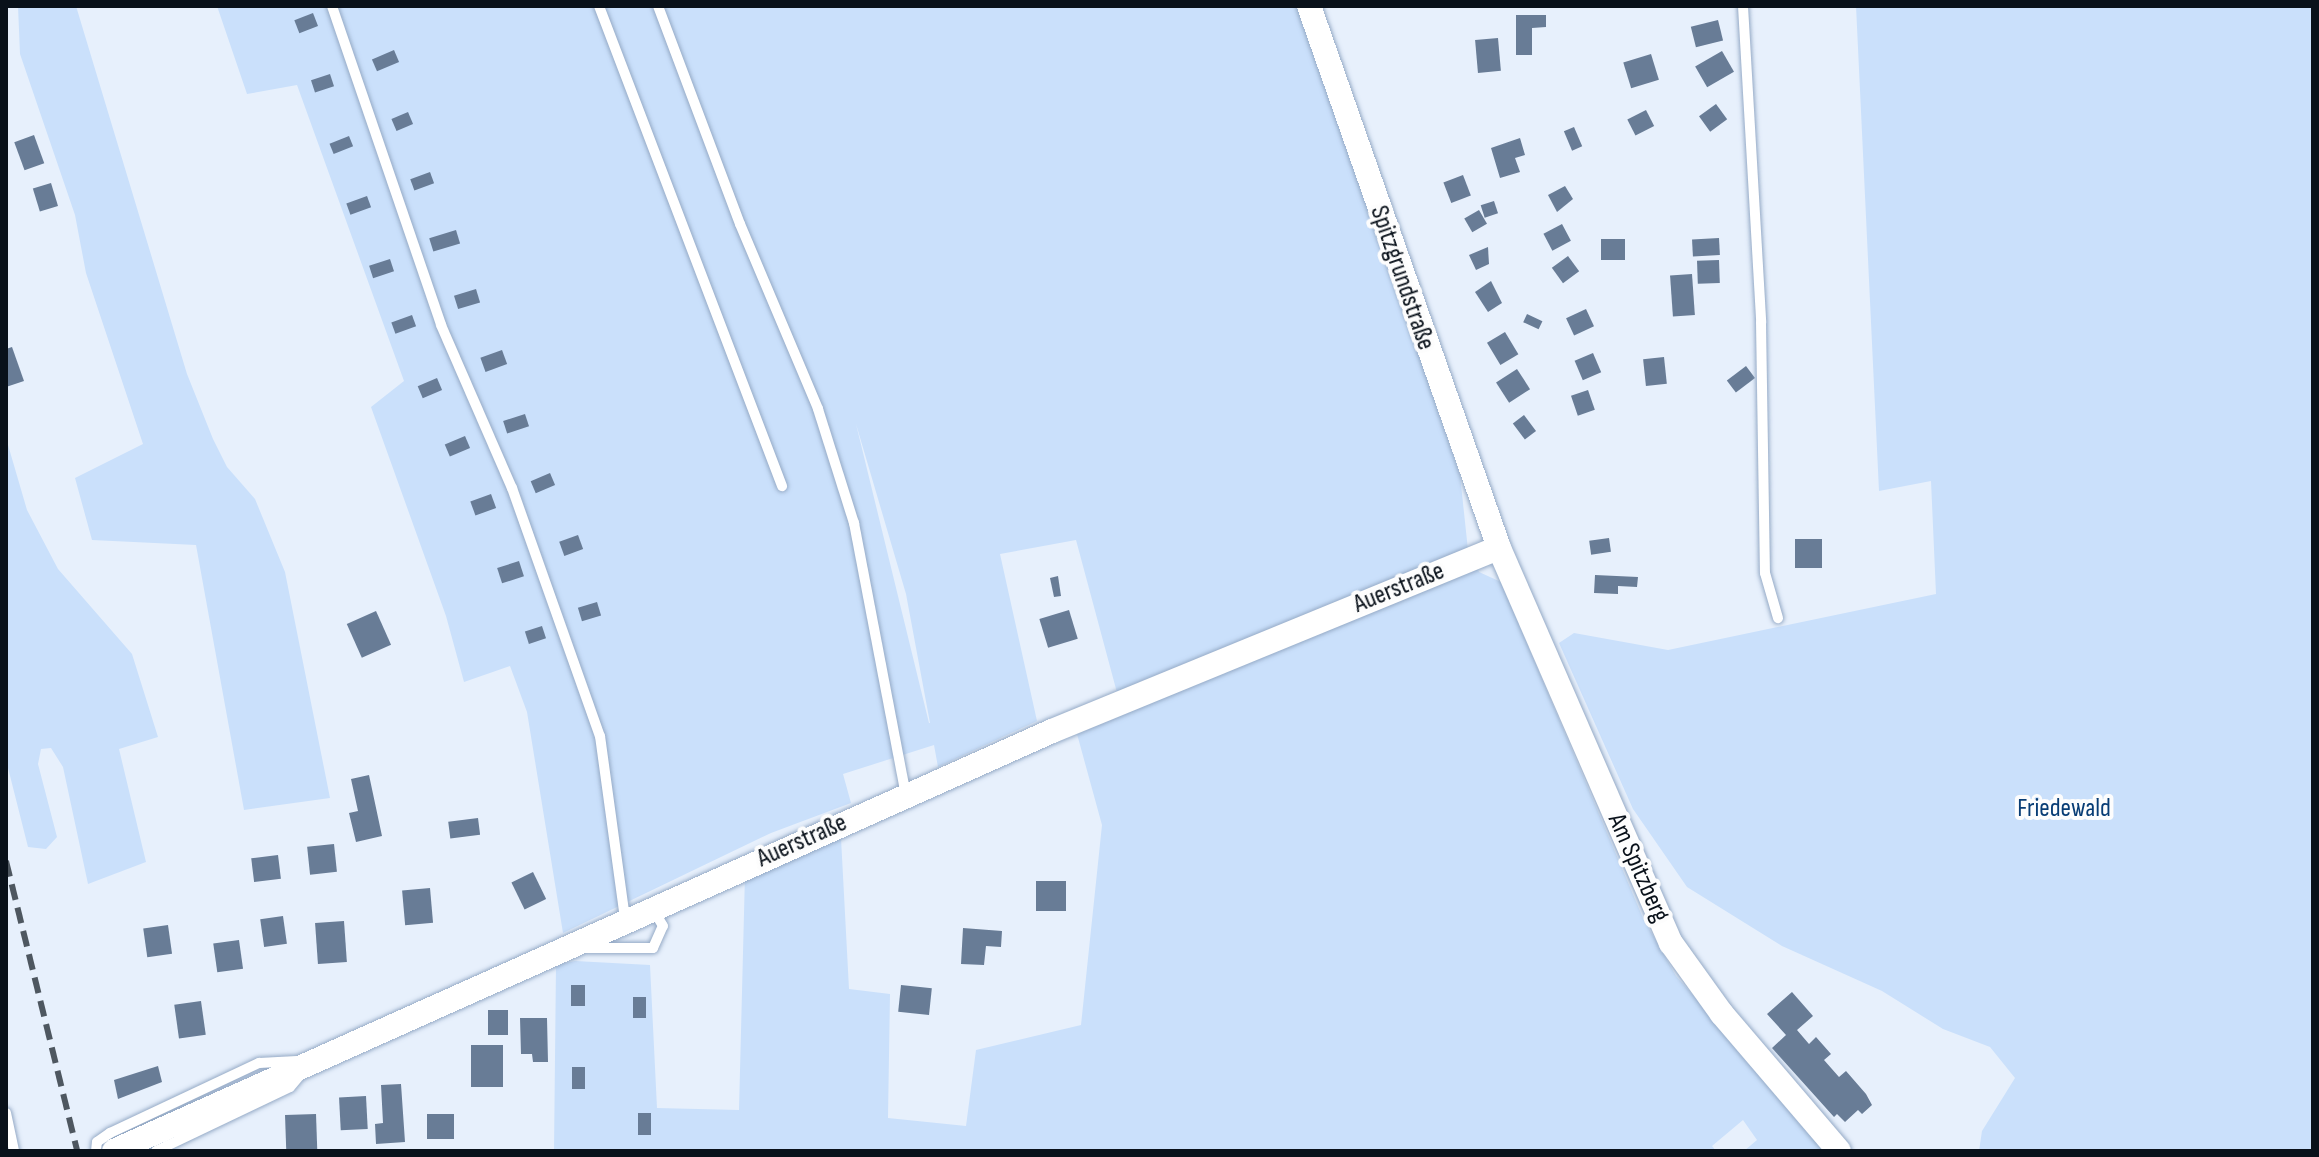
<!DOCTYPE html>
<html>
<head>
<meta charset="utf-8">
<style>
  body { margin:0 }
  #map { position:relative; width:2319px; height:1157px; overflow:hidden; background:#e7f0fc; font-family:"Sofia Sans Condensed",sans-serif }
  div>[style] { position:absolute }
  .green>* { inset:0; background:#cae0fb }
  .building>* { inset:0; background:#687c96; transform-origin:0 0 }
  .roads { filter:drop-shadow(0 0 2px #95aac6) drop-shadow(0 0 2px #95aac6) }
  .service>* { height:10px; margin:-5px; padding:0 5px; transform-origin:5px; border-radius:5px; background:#fff }
  .tertiary>* { height:24px; margin:-12px; padding:0 12px; transform-origin:12px; border-radius:12px; background:#fff }
  .rail>* { height:6px; margin-top:-3px; transform-origin:0; background:repeating-linear-gradient(90deg,#4e5760 0 16px,transparent 0 24px) }
  span { translate:-50% -50%; white-space:nowrap; text-align:center; line-height:1.15; -webkit-text-stroke:8px #fdfdfd; paint-order:stroke }
  .street-label { font-size:26px; color:#09111a }
  .park-label { font-size:26px; color:#083d75 }
  .frame { position:absolute; inset:0; border:8px solid #09111a; pointer-events:none }
</style>
</head>
<body>
<div id="map">
  <div class="green">
    <div style="clip-path:polygon(18px 6px,76px 6px,187px 374px,213px 439px,227px 467px,255px 499px,285px 572px,330px 798px,244px 810px,196px 545px,92px 540px,75px 478px,143px 444px,86px 273px,75px 215px,20px 54px)"></div>
    <div style="clip-path:polygon(evenodd,217px 6px,1299px 6px,1460px 475px,1468px 550px,1479px 572px,1501px 582px,1643px 918px,1676px 976px,1831px 1151px,1744px 1151px,1757px 1140px,1743px 1120px,1712px 1146px,1716px 1151px,554px 1151px,556px 965px,575px 961px,650px 965px,657px 1108px,739px 1110px,745px 874px,841px 838px,849px 989px,890px 994px,888px 1118px,966px 1126px,976px 1050px,1081px 1025px,1102px 825px,1077px 734px,1123px 715px,1076px 540px,1000px 554px,1037px 721px,938px 767px,934px 745px,843px 774px,851px 803px,771px 833px,563px 933px,527px 712px,510px 666px,464px 682px,446px 616px,371px 407px,404px 381px,297px 85px,247px 94px,217px 6px,856px 424px,906px 594px,930px 723px,929px 723px,856px 424px)"></div>
    <div style="clip-path:polygon(1856px 6px,2313px 6px,2313px 1151px,1979px 1151px,1982px 1131px,2015px 1078px,1990px 1047px,1943px 1029px,1882px 991px,1782px 946px,1687px 887px,1633px 809px,1559px 643px,1574px 633px,1668px 650px,1936px 594px,1931px 481px,1879px 491px)"></div>
    <div style="clip-path:polygon(6px 438px,27px 510px,58px 569px,132px 654px,158px 737px,119px 749px,146px 862px,88px 884px,63px 767px,51px 748px,41px 749px,38px 764px,57px 837px,46px 849px,28px 847px,6px 760px)"></div>
  </div>
  <div class="building">
    <div style="left:313px;top:13px;width:14px;height:20px;rotate:69deg"></div>
    <div style="clip-path:polygon(1516px 15px,1546px 15px,1546px 27px,1532px 28px,1532px 55px,1516px 55px)"></div>
    <div style="left:1718px;top:20px;width:21px;height:28px;rotate:76deg"></div>
    <div style="left:1498px;top:38px;width:33px;height:23px;rotate:85deg"></div>
    <div style="left:394px;top:50px;width:13px;height:24px;rotate:67deg"></div>
    <div style="left:1722px;top:51px;width:24px;height:31px;rotate:60deg"></div>
    <div style="left:1651px;top:54px;width:27px;height:29px;rotate:73deg"></div>
    <div style="left:330px;top:74px;width:13px;height:20px;rotate:72deg"></div>
    <div style="left:1716px;top:104px;width:19px;height:21px;rotate:54deg"></div>
    <div style="left:1646px;top:110px;width:18px;height:21px;rotate:63deg"></div>
    <div style="left:408px;top:112px;width:13px;height:18px;rotate:67deg"></div>
    <div style="left:1574px;top:127px;width:21px;height:11px;rotate:67deg"></div>
    <div style="left:34px;top:135px;width:30px;height:21px;rotate:70deg"></div>
    <div style="left:349px;top:136px;width:11px;height:21px;rotate:68deg"></div>
    <div style="clip-path:polygon(1520px 138px,1525px 155px,1515px 158px,1520px 172px,1500px 178px,1491px 148px)"></div>
    <div style="left:430px;top:172px;width:12px;height:21px;rotate:70deg"></div>
    <div style="left:1463px;top:175px;width:22px;height:21px;rotate:69deg"></div>
    <div style="left:51px;top:183px;width:24px;height:19px;rotate:73deg"></div>
    <div style="clip-path:polygon(1565px 186px,1573px 199px,1557px 212px,1548px 195px)"></div>
    <div style="left:367px;top:196px;width:12px;height:22px;rotate:70deg"></div>
    <div style="left:1494px;top:201px;width:13px;height:14px;rotate:72deg"></div>
    <div style="left:1479px;top:210px;width:16px;height:17px;rotate:60deg"></div>
    <div style="left:1562px;top:224px;width:19px;height:21px;rotate:62deg"></div>
    <div style="left:456px;top:230px;width:14px;height:28px;rotate:73deg"></div>
    <div style="left:1719px;top:238px;width:17px;height:27px;rotate:87deg"></div>
    <div style="left:1601px;top:239px;width:24px;height:21px"></div>
    <div style="clip-path:polygon(1488px 247px,1489px 264px,1476px 270px,1469px 255px)"></div>
    <div style="left:1568px;top:256px;width:19px;height:20px;rotate:54deg"></div>
    <div style="left:390px;top:259px;width:13px;height:22px;rotate:72deg"></div>
    <div style="left:1719px;top:260px;width:23px;height:22px;rotate:88deg"></div>
    <div style="left:1692px;top:274px;width:41px;height:22px;rotate:86deg"></div>
    <div style="clip-path:polygon(1491px 281px,1502px 303px,1488px 312px,1475px 292px)"></div>
    <div style="left:476px;top:289px;width:14px;height:23px;rotate:73deg"></div>
    <div style="left:1586px;top:309px;width:19px;height:22px;rotate:65deg"></div>
    <div style="left:1527px;top:314px;width:17px;height:9px;rotate:25deg"></div>
    <div style="left:412px;top:315px;width:12px;height:22px;rotate:70deg"></div>
    <div style="left:1505px;top:332px;width:26px;height:21px;rotate:59deg"></div>
    <div style="clip-path:polygon(12px 347px,24px 381px,6px 387px,6px 349px)"></div>
    <div style="left:502px;top:350px;width:15px;height:23px;rotate:70deg"></div>
    <div style="left:1593px;top:353px;width:21px;height:20px;rotate:67deg"></div>
    <div style="left:1664px;top:357px;width:27px;height:21px;rotate:84deg"></div>
    <div style="left:1746px;top:366px;width:15px;height:24px;rotate:53deg"></div>
    <div style="left:1517px;top:369px;width:24px;height:25px;rotate:57deg"></div>
    <div style="left:437px;top:378px;width:13px;height:21px;rotate:67deg"></div>
    <div style="left:1588px;top:390px;width:21px;height:18px;rotate:71deg"></div>
    <div style="left:525px;top:414px;width:13px;height:23px;rotate:72deg"></div>
    <div style="left:1524px;top:415px;width:20px;height:14px;rotate:53deg"></div>
    <div style="left:465px;top:436px;width:13px;height:22px;rotate:67deg"></div>
    <div style="left:550px;top:473px;width:13px;height:21px;rotate:67deg"></div>
    <div style="left:491px;top:494px;width:15px;height:22px;rotate:70deg"></div>
    <div style="left:578px;top:535px;width:15px;height:20px;rotate:70deg"></div>
    <div style="left:1609px;top:538px;width:14px;height:20px;rotate:82deg"></div>
    <div style="left:1795px;top:539px;width:27px;height:29px"></div>
    <div style="left:519px;top:561px;width:16px;height:23px;rotate:72deg"></div>
    <div style="clip-path:polygon(1595px 575px,1638px 577px,1637px 587px,1618px 586px,1618px 594px,1594px 593px)"></div>
    <div style="clip-path:polygon(1058px 576px,1061px 596px,1054px 597px,1050px 578px)"></div>
    <div style="left:597px;top:602px;width:14px;height:20px;rotate:73deg"></div>
    <div style="left:1069px;top:610px;width:30px;height:31px;rotate:73deg"></div>
    <div style="left:376px;top:611px;width:37px;height:32px;rotate:66deg"></div>
    <div style="left:542px;top:626px;width:13px;height:18px;rotate:72deg"></div>
    <div style="clip-path:polygon(369px 775px,382px 836px,356px 842px,349px 813px,358px 811px,351px 779px)"></div>
    <div style="left:478px;top:818px;width:17px;height:30px;rotate:83deg"></div>
    <div style="left:334px;top:844px;width:28px;height:27px;rotate:84deg"></div>
    <div style="left:278px;top:855px;width:24px;height:27px;rotate:83deg"></div>
    <div style="left:533px;top:872px;width:30px;height:24px;rotate:64deg"></div>
    <div style="left:1036px;top:881px;width:30px;height:30px"></div>
    <div style="left:430px;top:888px;width:35px;height:28px;rotate:85deg"></div>
    <div style="left:283px;top:916px;width:28px;height:23px;rotate:82deg"></div>
    <div style="left:344px;top:921px;width:41px;height:29px;rotate:86deg"></div>
    <div style="left:168px;top:925px;width:29px;height:25px;rotate:82deg"></div>
    <div style="clip-path:polygon(963px 928px,1002px 931px,1001px 947px,986px 946px,984px 965px,961px 964px)"></div>
    <div style="left:239px;top:940px;width:29px;height:26px;rotate:82deg"></div>
    <div style="left:571px;top:985px;width:14px;height:21px"></div>
    <div style="left:901px;top:985px;width:31px;height:27px;rotate:6deg"></div>
    <div style="clip-path:polygon(1792px 992px,1813px 1016px,1797px 1030px,1809px 1044px,1816px 1037px,1831px 1054px,1824px 1060px,1839px 1077px,1846px 1071px,1866px 1094px,1872px 1105px,1862px 1114px,1858px 1110px,1845px 1122px,1837px 1114px,1834px 1117px,1772px 1048px,1786px 1035px,1767px 1014px)"></div>
    <div style="left:633px;top:997px;width:13px;height:21px"></div>
    <div style="left:201px;top:1001px;width:34px;height:27px;rotate:82deg"></div>
    <div style="left:488px;top:1010px;width:20px;height:25px"></div>
    <div style="clip-path:polygon(520px 1018px,547px 1018px,548px 1062px,533px 1062px,532px 1054px,521px 1054px)"></div>
    <div style="left:471px;top:1045px;width:32px;height:42px"></div>
    <div style="clip-path:polygon(158px 1066px,162px 1082px,118px 1099px,114px 1080px)"></div>
    <div style="left:572px;top:1067px;width:13px;height:22px"></div>
    <div style="clip-path:polygon(401px 1084px,405px 1142px,376px 1144px,375px 1124px,383px 1123px,381px 1085px)"></div>
    <div style="left:366px;top:1096px;width:33px;height:27px;rotate:87deg"></div>
    <div style="left:638px;top:1113px;width:13px;height:22px"></div>
    <div style="left:316px;top:1114px;width:37px;height:31px;rotate:88deg"></div>
    <div style="left:427px;top:1114px;width:27px;height:25px"></div>
  </div>
  <div class="roads">
    <div class="service">
      <div style="left:332px;top:6px;width:337px;rotate:71.1deg"></div>
      <div style="left:441px;top:325px;width:178px;rotate:66.5deg"></div>
      <div style="left:512px;top:488px;width:263px;rotate:70.5deg"></div>
      <div style="left:600px;top:736px;width:185px;rotate:82.2deg"></div>
      <div style="left:599px;top:6px;width:514px;rotate:69.13deg"></div>
      <div style="left:658px;top:6px;width:233px;rotate:69.4deg"></div>
      <div style="left:740px;top:224px;width:201px;rotate:67.1deg"></div>
      <div style="left:818px;top:409px;width:120px;rotate:72.5deg"></div>
      <div style="left:854px;top:523px;width:277px;rotate:79.2deg"></div>
      <div style="left:1743px;top:6px;width:317px;rotate:86.7deg"></div>
      <div style="left:1761px;top:322px;width:251px;rotate:89.1deg"></div>
      <div style="left:1765px;top:573px;width:47px;rotate:73.9deg"></div>
      <div style="left:585px;top:948px;width:68px"></div>
      <div style="left:653px;top:948px;width:24px;rotate:-66deg"></div>
      <div style="left:663px;top:926px;width:17px;rotate:-121deg"></div>
      <div style="left:6px;top:1113px;width:39px;rotate:78deg"></div>
      <div style="left:96px;top:1151px;width:9px;rotate:-84deg"></div>
      <div style="left:97px;top:1142px;width:16px;rotate:-35deg"></div>
      <div style="left:110px;top:1133px;width:165px;rotate:-25.2deg"></div>
      <div style="left:259px;top:1063px;width:38px;rotate:-3deg"></div>
      <div style="left:156px;top:1151px;width:148px;rotate:-25.5deg"></div>
      <div style="left:290px;top:1087px;width:17px;rotate:-50deg"></div>
    </div>
    <div class="tertiary">
      <div style="left:1309px;top:6px;width:574px;rotate:70.68deg"></div>
      <div style="left:1499px;top:548px;width:431px;rotate:66.5deg"></div>
      <div style="left:1671px;top:943px;width:87px;rotate:54.3deg"></div>
      <div style="left:1722px;top:1014px;width:180px;rotate:49.5deg"></div>
      <div style="left:114px;top:1151px;width:1028px;rotate:-24.12deg"></div>
      <div style="left:1052px;top:731px;width:483px;rotate:-22.3deg"></div>
    </div>
  </div>
  <div class="rail">
    <div style="left:6px;top:861px;width:299px;rotate:76.2deg"></div>
  </div>
  <div class="street-label">
    <span style="left:1402px;top:278px;rotate:71deg">Spitzgrundstraße</span>
    <span style="left:1399px;top:588px;rotate:-22deg">Auerstraße</span>
    <span style="left:802px;top:841px;rotate:-24deg">Auerstraße</span>
    <span style="left:1638px;top:868px;rotate:66deg">Am Spitzberg</span>
  </div>
  <div class="park-label">
    <span style="left:2064px;top:809px">Friedewald</span>
  </div>
  <div class="frame"></div>
</div>
</body>
</html>
